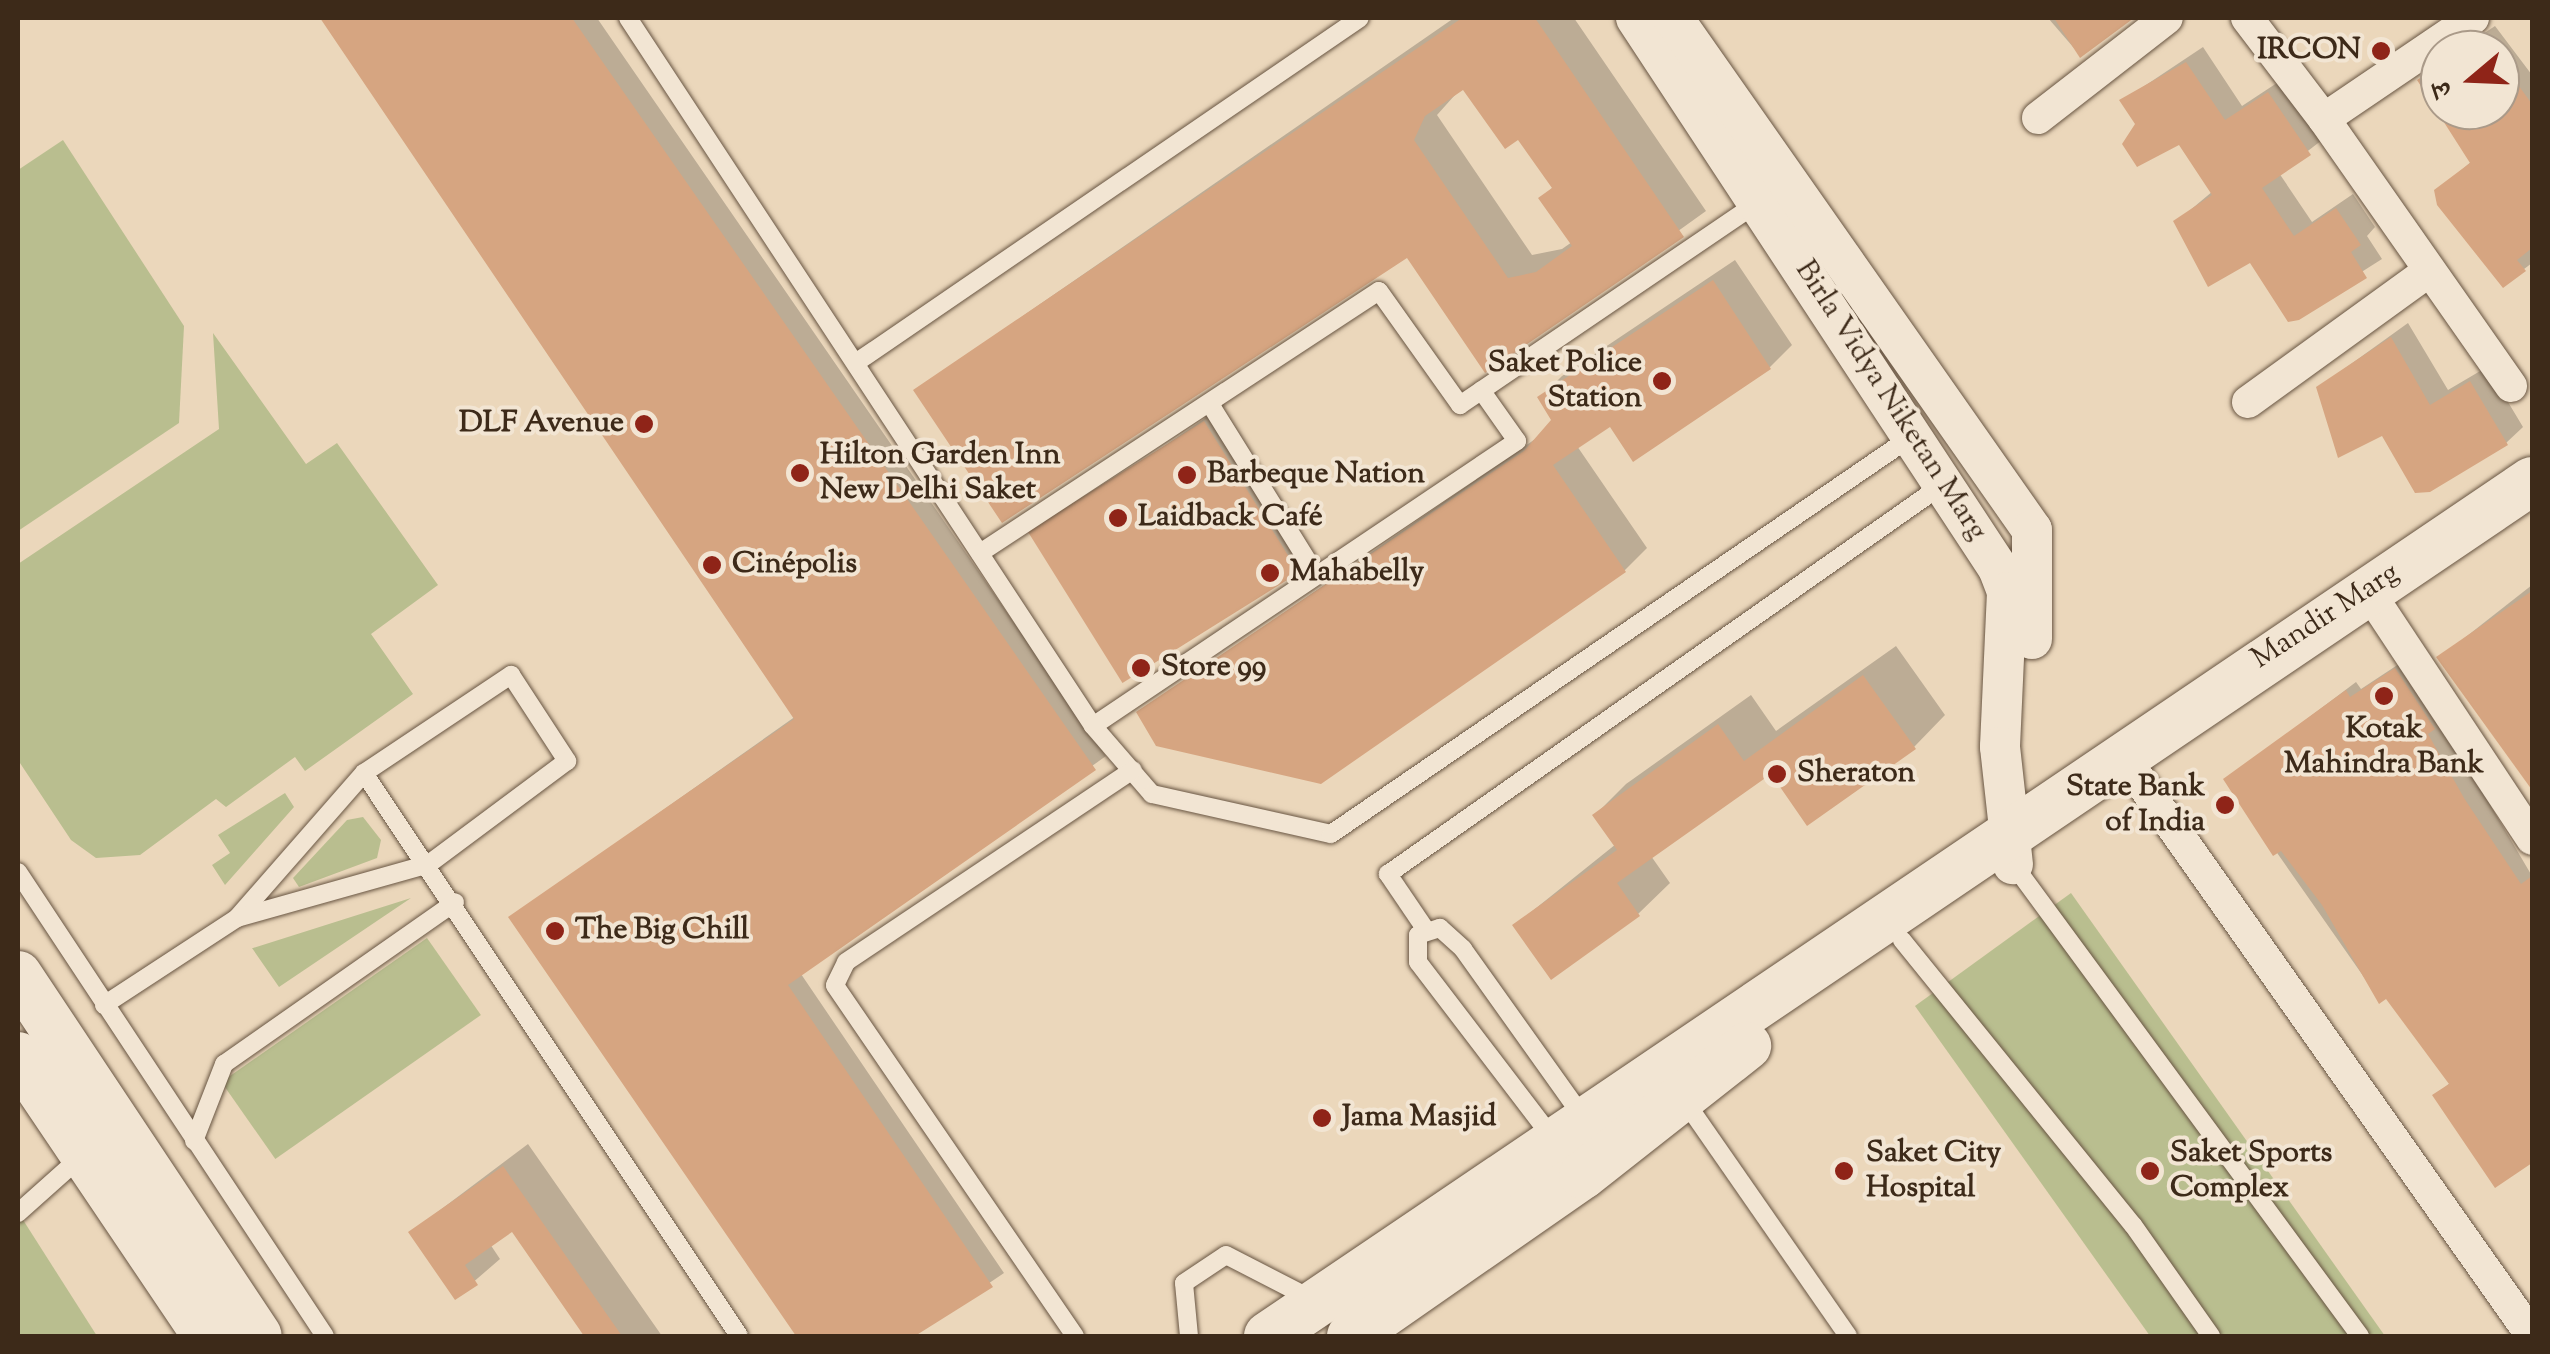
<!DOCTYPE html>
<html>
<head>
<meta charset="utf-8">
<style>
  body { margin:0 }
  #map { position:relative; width:2550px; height:1354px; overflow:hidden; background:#ebd7bb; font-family:"Sorts Mill Goudy","Noto Serif Devanagari",serif }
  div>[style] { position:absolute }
  .green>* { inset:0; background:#b9be8f; transform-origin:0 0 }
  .shadow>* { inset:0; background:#0003 }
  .building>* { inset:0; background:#d6a581; transform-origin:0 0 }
  .roads { filter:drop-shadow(0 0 2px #685542) drop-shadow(0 0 2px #685542) }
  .service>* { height:18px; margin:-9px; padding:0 9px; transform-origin:9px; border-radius:9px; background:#f2e5d3 }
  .minor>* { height:32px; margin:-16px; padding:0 16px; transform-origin:16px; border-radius:16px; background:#f2e5d3 }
  .tertiary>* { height:40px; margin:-20px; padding:0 20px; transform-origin:20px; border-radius:20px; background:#f2e5d3 }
  .secondary>* { height:48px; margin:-24px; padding:0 24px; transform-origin:24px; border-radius:24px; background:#f2e5d3 }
  .dots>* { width:28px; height:28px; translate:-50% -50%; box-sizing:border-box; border:5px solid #f2e5d3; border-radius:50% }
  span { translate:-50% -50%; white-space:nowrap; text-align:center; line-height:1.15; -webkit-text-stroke:8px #f2e5d3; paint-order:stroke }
  .poi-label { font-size:30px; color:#3d2a19; font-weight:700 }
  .right { translate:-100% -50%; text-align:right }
  .left { translate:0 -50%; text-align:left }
  .street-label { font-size:30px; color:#3d2a19 }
  .frame { position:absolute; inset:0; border:20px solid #3d2a19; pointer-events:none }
  .north { position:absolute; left:2420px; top:30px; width:100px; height:100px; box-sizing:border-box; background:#f2e5d3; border:2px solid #aa9a89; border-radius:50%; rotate:251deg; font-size:28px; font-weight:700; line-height:40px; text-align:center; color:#3d2a19 }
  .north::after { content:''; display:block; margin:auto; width:35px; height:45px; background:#8f2418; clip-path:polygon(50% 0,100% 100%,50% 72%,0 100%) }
</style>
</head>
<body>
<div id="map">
  <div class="green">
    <div style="clip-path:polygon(63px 140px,184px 326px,179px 423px,18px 531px,18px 170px)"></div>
    <div style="clip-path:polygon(213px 333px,306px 464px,337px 443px,438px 585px,371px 634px,413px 694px,305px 771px,295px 757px,226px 807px,216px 799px,140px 855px,96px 858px,71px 840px,18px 760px,18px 564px,219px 429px)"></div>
    <div style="clip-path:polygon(285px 793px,294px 807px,225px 885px,212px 865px,230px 853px,218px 835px)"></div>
    <div style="clip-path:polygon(363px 817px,381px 840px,377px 858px,299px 887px,293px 878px,347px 820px)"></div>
    <div style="clip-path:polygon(2071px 893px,2385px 1336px,2150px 1336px,1915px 1006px)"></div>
    <div style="clip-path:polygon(411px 898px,279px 987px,252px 948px,253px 948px)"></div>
    <div style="left:427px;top:938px;width:94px;height:251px;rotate:55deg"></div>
    <div style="clip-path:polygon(18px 1212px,97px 1336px,18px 1336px)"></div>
  </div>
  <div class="shadow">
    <div style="clip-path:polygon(322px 18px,597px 18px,1106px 756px,801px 974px,1004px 1273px,911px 1336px,799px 1336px,512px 917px,796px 716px)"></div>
    <div style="clip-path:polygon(evenodd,1454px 18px,1574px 18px,1706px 211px,1486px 369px,1408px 254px,916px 390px,1454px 18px,1463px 86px,1518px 136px,1554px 186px,1542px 198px,1572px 242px,1562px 249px,1532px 255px,1437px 115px,1463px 86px)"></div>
    <div style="clip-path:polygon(2048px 18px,2130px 18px,2080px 55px)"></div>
    <div style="clip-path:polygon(2495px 26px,2532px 75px,2532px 138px,2521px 147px,2532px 162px,2532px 263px,2503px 285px,2437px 191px,2472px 161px,2420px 81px,2440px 63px,2440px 110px,2500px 110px,2500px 50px,2459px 50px)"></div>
    <div style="clip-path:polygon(2203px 47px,2242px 106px,2286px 77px,2326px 137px,2279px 173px,2312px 222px,2353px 194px,2375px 227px,2367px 236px,2382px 259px,2289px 318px,2251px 260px,2176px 222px,2213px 191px,2180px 142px,2138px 124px,2122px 101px)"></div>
    <div style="clip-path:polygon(1735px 260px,1792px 345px,1770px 367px,1610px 424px,1577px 446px,1647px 548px,1625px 570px,1320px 782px,1139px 713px,1541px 435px,1554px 420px,1540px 398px,1562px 376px)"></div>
    <div style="clip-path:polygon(2408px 323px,2448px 390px,2487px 367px,2523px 427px,2506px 443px,2383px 432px,2319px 387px)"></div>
    <div style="clip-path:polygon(1217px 410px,1310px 558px,1298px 570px,1033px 536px)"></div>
    <div style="clip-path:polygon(2532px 585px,2532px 786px,2439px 658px)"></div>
    <div style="clip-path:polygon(1896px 646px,1945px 715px,1914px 747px,1771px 770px,1651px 856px,1670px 883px,1638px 914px,1515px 925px,1616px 844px,1595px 815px,1626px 784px,1751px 695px,1776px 731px)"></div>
    <div style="clip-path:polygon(2405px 660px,2532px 876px,2532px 1160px,2496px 1185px,2436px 1095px,2451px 1082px,2387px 995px,2380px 1000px,2226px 780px,2356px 682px,2361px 689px)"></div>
    <div style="clip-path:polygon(528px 1144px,662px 1336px,587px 1336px,512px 1229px,490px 1244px,500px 1259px,456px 1297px,411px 1232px)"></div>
  </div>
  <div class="building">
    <div style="clip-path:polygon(320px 18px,572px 18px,1096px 770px,788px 985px,993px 1287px,915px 1336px,796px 1336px,508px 917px,794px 719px)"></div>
    <div style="clip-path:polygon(evenodd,1462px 18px,1535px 18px,1684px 237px,1485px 373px,1407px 258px,1002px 523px,913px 390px,1462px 18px,1463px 90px,1505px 149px,1518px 140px,1552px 188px,1538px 198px,1572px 246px,1536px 272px,1508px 278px,1414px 140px,1425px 116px,1463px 90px)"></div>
    <div style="clip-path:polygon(2054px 18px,2134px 18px,2080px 58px)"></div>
    <div style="clip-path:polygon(2500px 60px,2532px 104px,2532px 248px,2517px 260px,2526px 271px,2503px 288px,2437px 205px,2434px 190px,2470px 163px,2417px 80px,2440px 65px,2440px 110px,2500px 110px)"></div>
    <div style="clip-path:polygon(2186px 62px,2225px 120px,2268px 92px,2311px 155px,2262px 188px,2294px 236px,2336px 208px,2361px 245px,2351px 252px,2367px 278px,2299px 320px,2288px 322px,2250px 263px,2208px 287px,2173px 221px,2212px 195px,2179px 145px,2137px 167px,2122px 144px,2135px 124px,2119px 100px)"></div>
    <div style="clip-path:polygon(1713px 280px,1771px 369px,1633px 462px,1610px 427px,1553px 465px,1626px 572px,1321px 784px,1156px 746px,1136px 712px,1524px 451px,1551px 420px,1537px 397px)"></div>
    <div style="clip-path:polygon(2391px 337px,2430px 405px,2470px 381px,2508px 445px,2430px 492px,2415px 493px,2382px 436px,2338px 458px,2316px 387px)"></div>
    <div style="left:1204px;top:421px;width:179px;height:208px;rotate:58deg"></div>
    <div style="clip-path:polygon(2532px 591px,2532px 790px,2436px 657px)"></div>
    <div style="clip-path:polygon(2395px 668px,2435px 729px,2428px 734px,2464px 798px,2521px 884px,2532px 876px,2532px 1163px,2495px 1188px,2432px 1095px,2449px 1084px,2386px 999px,2379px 1004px,2322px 905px,2281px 851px,2273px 856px,2223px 779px,2346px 690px,2350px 697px)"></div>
    <div style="clip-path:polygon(1863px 675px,1916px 749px,1807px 826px,1771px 774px,1617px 883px,1640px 916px,1551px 980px,1512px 925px,1617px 850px,1592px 815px,1718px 724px,1744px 761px)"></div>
    <div style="clip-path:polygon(503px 1166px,622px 1336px,584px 1336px,512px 1232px,465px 1265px,478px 1285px,455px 1300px,408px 1232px)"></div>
  </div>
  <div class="roads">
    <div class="service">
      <div style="left:628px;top:18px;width:847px;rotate:56.7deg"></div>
      <div style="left:1093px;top:726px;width:90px;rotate:49.1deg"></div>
      <div style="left:1152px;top:794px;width:183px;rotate:12.6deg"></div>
      <div style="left:1331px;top:834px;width:703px;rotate:-34.39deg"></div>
      <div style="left:857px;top:362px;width:609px;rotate:-34.37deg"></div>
      <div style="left:1210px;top:404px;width:199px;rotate:58.1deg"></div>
      <div style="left:980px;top:553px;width:477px;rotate:-33.3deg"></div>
      <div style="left:1379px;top:291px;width:140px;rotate:54.6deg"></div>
      <div style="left:1460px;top:405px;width:363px;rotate:-34.2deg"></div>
      <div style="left:1093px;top:726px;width:511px;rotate:-33.91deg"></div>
      <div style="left:1517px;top:441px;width:62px;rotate:-125.2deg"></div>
      <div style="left:364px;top:773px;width:676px;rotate:56.33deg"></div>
      <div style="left:2013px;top:864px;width:586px;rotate:53.68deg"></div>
      <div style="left:18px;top:872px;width:556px;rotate:56.51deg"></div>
      <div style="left:1426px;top:930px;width:68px;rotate:-124.2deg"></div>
      <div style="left:1388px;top:874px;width:681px;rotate:-35.07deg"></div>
      <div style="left:1902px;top:940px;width:367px;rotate:51deg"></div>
      <div style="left:2133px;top:1225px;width:136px;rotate:54.9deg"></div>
      <div style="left:104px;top:1005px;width:159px;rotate:-33.2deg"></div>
      <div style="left:237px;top:918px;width:193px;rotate:-48.8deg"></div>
      <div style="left:364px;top:773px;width:177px;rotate:-33.7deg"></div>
      <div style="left:511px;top:675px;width:103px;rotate:56.9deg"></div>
      <div style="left:567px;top:761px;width:172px;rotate:143.3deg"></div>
      <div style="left:429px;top:864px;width:199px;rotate:164.3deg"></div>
      <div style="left:1682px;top:1097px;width:291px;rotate:55.2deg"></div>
      <div style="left:1554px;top:1140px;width:224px;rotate:-127.4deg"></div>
      <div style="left:1418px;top:962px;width:27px;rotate:-90deg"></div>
      <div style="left:1418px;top:935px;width:23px;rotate:-18deg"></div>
      <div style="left:1440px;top:928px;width:31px;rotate:42deg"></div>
      <div style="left:1463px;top:949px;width:206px;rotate:54.5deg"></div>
      <div style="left:194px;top:1141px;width:83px;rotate:-68.7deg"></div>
      <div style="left:224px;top:1064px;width:282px;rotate:-35deg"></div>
      <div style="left:18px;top:1213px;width:89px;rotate:-41.8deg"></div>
      <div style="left:1075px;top:1336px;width:425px;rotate:-124.4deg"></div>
      <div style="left:835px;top:985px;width:25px;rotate:-64deg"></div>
      <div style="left:846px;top:962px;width:345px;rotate:-33.8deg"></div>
      <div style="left:1189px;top:1336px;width:53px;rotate:-95.4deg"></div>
      <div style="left:1184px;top:1283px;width:50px;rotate:-33.7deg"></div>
      <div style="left:1226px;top:1255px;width:100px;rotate:27.3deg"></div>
    </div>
    <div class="minor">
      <div style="left:2247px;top:18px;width:127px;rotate:52.7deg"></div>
      <div style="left:2324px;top:119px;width:180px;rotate:-34.1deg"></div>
      <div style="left:2038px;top:118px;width:163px;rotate:-37.8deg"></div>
      <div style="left:2324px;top:119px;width:326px;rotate:55deg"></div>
      <div style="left:2248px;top:402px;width:223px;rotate:-35.9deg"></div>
      <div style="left:2382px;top:612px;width:272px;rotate:56.5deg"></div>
      <div style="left:2138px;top:778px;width:683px;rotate:54.77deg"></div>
    </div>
    <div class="tertiary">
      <div style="left:1636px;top:18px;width:658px;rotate:56.65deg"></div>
      <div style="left:1998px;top:568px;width:26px;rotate:69deg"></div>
      <div style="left:2007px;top:592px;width:155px;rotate:92.6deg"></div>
      <div style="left:2000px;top:747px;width:118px;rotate:83.7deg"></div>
      <div style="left:1673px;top:18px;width:625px;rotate:54.96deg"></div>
      <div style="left:2032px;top:530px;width:109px;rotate:90deg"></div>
    </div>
    <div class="secondary">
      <div style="left:18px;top:975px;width:433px;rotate:56.4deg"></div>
      <div style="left:18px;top:1056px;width:338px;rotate:56deg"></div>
      <div style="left:1268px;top:1336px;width:1526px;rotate:-34.08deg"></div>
      <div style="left:1351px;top:1336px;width:282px;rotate:-34.8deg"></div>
      <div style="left:1583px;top:1175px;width:209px;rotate:-38.2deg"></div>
    </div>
  </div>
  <div class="dots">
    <div style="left:2381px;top:51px;background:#8f2418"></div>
    <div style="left:1662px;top:381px;background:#8f2418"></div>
    <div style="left:644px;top:424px;background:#8f2418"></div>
    <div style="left:800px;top:473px;background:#8f2418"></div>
    <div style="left:1187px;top:475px;background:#8f2418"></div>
    <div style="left:1118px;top:518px;background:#8f2418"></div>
    <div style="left:712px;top:565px;background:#8f2418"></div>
    <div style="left:1270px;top:573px;background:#8f2418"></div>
    <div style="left:1141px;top:668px;background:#8f2418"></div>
    <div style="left:2384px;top:696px;background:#8f2418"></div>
    <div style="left:1777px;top:774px;background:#8f2418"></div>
    <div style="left:2225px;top:805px;background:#8f2418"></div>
    <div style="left:555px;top:931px;background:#8f2418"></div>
    <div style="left:1322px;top:1118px;background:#8f2418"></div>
    <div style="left:1844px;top:1171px;background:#8f2418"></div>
    <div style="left:2150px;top:1171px;background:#8f2418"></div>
  </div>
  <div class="poi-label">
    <span class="right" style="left:2361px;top:51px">IRCON</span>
    <span class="right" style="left:1642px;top:381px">Saket Police<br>Station</span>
    <span class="right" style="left:624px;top:424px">DLF Avenue</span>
    <span class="left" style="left:820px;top:473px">Hilton Garden Inn<br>New Delhi Saket</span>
    <span class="left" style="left:1207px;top:475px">Barbeque Nation</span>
    <span class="left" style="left:1138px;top:518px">Laidback Café</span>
    <span class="left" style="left:732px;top:565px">Cinépolis</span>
    <span class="left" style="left:1290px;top:573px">Mahabelly</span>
    <span class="left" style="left:1161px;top:668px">Store 99</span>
    <span style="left:2384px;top:747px">Kotak<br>Mahindra Bank</span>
    <span class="left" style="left:1797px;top:774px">Sheraton</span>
    <span class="right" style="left:2205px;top:805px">State Bank<br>of India</span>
    <span class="left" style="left:575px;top:931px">The Big Chill</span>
    <span class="left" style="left:1342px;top:1118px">Jama Masjid</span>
    <span class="left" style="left:1866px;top:1171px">Saket City<br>Hospital</span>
    <span class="left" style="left:2170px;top:1171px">Saket Sports<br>Complex</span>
  </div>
  <div class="street-label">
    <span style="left:1890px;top:401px;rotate:57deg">Birla Vidya Niketan Marg</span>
    <span style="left:2326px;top:617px;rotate:-33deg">Mandir Marg</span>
  </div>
  <div class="frame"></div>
  <div class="north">उ</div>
</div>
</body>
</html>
